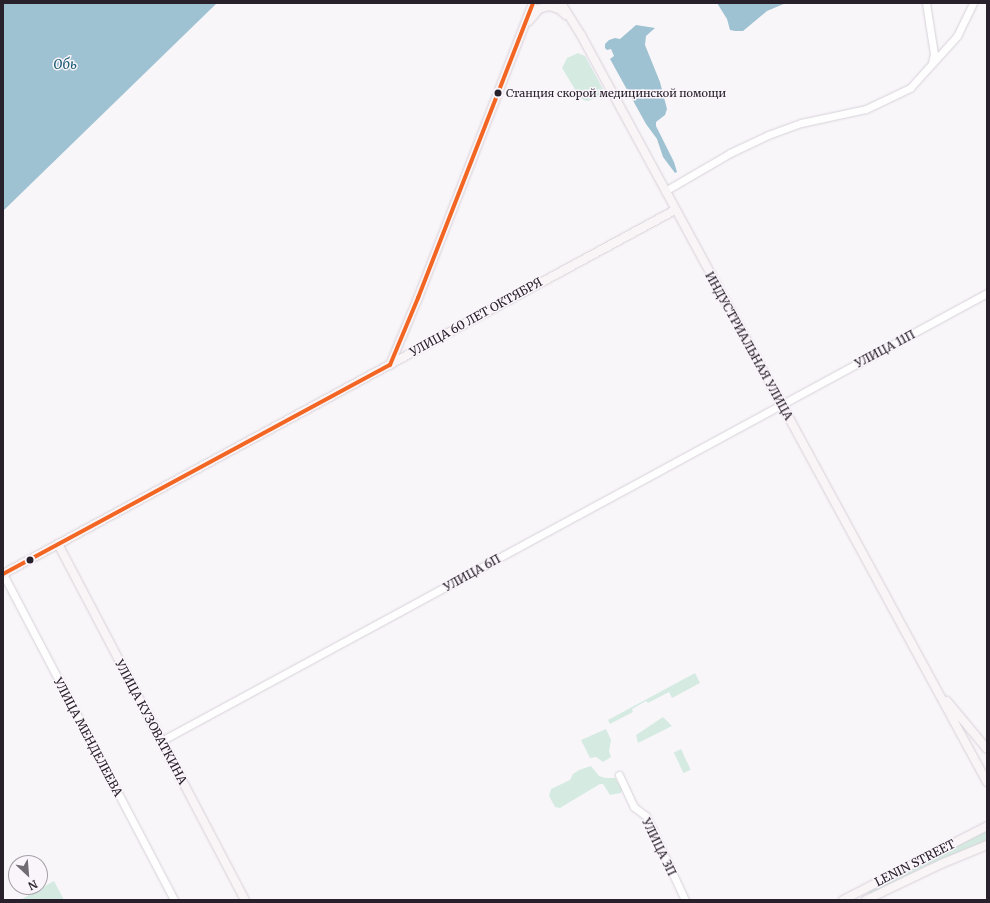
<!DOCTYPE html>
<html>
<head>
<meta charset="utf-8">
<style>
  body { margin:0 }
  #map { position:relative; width:990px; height:903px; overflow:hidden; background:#f9f6fa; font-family:Merriweather,serif }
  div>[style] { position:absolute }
  .green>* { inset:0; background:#d5ebe2; transform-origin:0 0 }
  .water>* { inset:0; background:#9fc2d2 }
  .roads { filter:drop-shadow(0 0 1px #d7d1d9) drop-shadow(0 0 1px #d7d1d9) }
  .minor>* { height:7px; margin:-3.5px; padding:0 3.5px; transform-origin:3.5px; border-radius:3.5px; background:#fefefe }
  .major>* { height:8px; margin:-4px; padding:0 4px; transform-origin:4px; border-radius:4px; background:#f9f4f6 }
  .bus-1>* { height:4px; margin:-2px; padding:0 2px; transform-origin:2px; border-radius:2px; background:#f26522 }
  .dots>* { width:11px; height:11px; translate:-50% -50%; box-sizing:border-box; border:2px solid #faf5fb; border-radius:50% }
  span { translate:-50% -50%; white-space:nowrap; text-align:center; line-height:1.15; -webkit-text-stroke:3px #faf5fb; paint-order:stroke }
  .bus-label { font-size:11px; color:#28202b }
  .left { translate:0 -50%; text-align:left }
  .street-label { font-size:12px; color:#28202b }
  .water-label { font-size:13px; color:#1a5c73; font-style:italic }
  .frame { position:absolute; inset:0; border:4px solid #28202b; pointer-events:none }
  .north { position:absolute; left:8px; top:855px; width:40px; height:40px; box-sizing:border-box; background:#faf5fb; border:1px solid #a6a0a8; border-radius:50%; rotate:154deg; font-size:11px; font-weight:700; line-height:16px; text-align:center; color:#28202b }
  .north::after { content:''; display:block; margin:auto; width:14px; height:18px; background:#716b73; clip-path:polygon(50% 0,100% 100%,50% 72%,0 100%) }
</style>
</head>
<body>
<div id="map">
  <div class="green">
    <div style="clip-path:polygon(578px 53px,585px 56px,603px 89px,600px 96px,588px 101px,583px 100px,579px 96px,562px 68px,567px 58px)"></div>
    <div style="clip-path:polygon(695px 673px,700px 683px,672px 698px,669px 692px,648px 703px,646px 701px,632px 709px,633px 712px,610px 724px,608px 720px)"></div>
    <div style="clip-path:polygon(663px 717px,672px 726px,638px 743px,636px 735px)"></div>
    <div style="clip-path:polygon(606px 729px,611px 740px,609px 751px,611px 757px,603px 762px,596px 757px,590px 758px,581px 740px)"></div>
    <div style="left:681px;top:749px;width:23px;height:8px;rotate:65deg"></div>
    <div style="clip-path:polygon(591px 766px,599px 776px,606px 778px,615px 778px,622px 789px,621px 793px,610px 795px,603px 784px,600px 784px,560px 808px,555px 807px,549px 796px,551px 789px,570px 780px,573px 774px,579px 770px)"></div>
    <div style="clip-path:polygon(987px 831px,987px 840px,926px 866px,870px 894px,868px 891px)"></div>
    <div style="clip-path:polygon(54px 881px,64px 900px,19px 900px,20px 900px)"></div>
  </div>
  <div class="water">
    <div style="clip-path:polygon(3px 3px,217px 3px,3px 211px)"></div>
    <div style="clip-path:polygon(717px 3px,786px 3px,767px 11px,743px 31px,735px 31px,730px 30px,727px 19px)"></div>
    <div style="clip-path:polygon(636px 25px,655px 28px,646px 36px,645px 45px,660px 82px,667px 109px,665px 115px,656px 122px,656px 126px,674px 162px,677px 172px,675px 173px,663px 157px,657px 139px,646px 124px,610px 59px,614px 56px,611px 49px,607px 50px,605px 48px,605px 44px,609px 40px,615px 38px,620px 39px)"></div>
  </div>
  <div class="roads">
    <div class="minor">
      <div style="left:926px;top:3px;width:52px;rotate:81.1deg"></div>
      <div style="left:934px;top:54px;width:9px;rotate:103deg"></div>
      <div style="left:665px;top:191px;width:75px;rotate:-30.3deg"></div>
      <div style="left:730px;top:153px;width:42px;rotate:-25.3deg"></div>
      <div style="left:768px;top:135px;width:35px;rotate:-20deg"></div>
      <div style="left:801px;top:123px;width:66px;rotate:-12.2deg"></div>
      <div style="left:866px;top:109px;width:49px;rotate:-25.5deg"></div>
      <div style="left:910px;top:88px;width:70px;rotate:-47.9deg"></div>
      <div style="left:957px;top:36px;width:37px;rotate:-64deg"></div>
      <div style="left:3px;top:574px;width:368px;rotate:62.3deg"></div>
      <div style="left:161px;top:741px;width:940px;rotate:-28.47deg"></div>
      <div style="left:619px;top:775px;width:35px;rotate:65deg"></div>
      <div style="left:634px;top:807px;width:15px;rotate:37deg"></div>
      <div style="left:646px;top:816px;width:93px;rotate:65.1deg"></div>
    </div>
    <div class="major">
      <div style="left:561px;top:3px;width:38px;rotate:58deg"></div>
      <div style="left:581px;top:35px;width:850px;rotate:61.48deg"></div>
      <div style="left:529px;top:21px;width:16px;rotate:-50deg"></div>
      <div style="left:539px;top:9px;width:10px;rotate:-17deg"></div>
      <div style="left:549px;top:6px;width:10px;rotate:17deg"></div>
      <div style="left:559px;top:9px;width:9px;rotate:41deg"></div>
      <div style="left:390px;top:365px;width:73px;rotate:-67.3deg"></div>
      <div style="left:418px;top:298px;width:317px;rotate:-68.7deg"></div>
      <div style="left:58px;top:544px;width:402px;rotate:62.3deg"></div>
      <div style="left:3px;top:574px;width:764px;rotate:-28.44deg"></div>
      <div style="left:947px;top:701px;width:62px;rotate:50.2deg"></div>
      <div style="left:843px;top:900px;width:162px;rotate:-27.2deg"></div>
      <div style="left:866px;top:900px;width:83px;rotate:-25.6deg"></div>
      <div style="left:941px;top:864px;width:50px;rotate:-22.4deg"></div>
    </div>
  </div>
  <div class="bus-1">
    <div style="left:3px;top:574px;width:440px;rotate:-28.4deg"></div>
    <div style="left:390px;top:365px;width:73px;rotate:-67.3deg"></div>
    <div style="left:418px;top:298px;width:317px;rotate:-68.7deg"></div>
  </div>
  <div class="dots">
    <div style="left:498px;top:93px;background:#28202b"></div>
    <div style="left:30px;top:560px;background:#28202b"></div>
  </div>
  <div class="bus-label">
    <span class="left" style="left:506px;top:93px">Станция скорой медицинской помощи</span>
  </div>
  <div class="street-label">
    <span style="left:476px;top:317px;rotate:-29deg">УЛИЦА 60 ЛЕТ ОКТЯБРЯ</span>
    <span style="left:749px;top:346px;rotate:61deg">ИНДУСТРИАЛЬНАЯ УЛИЦА</span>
    <span style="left:885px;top:349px;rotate:-28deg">УЛИЦА 11П</span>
    <span style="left:472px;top:573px;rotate:-29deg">УЛИЦА 6П</span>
    <span style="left:151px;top:722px;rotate:62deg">УЛИЦА КУЗОВАТКИНА</span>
    <span style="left:88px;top:737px;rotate:62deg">УЛИЦА МЕНДЕЛЕЕВА</span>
    <span style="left:659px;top:847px;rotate:64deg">УЛИЦА 3П</span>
    <span style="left:915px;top:863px;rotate:-27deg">LENIN STREET</span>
  </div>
  <div class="water-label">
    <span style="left:65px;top:65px">Обь</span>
  </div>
  <div class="frame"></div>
  <div class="north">N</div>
</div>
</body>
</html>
